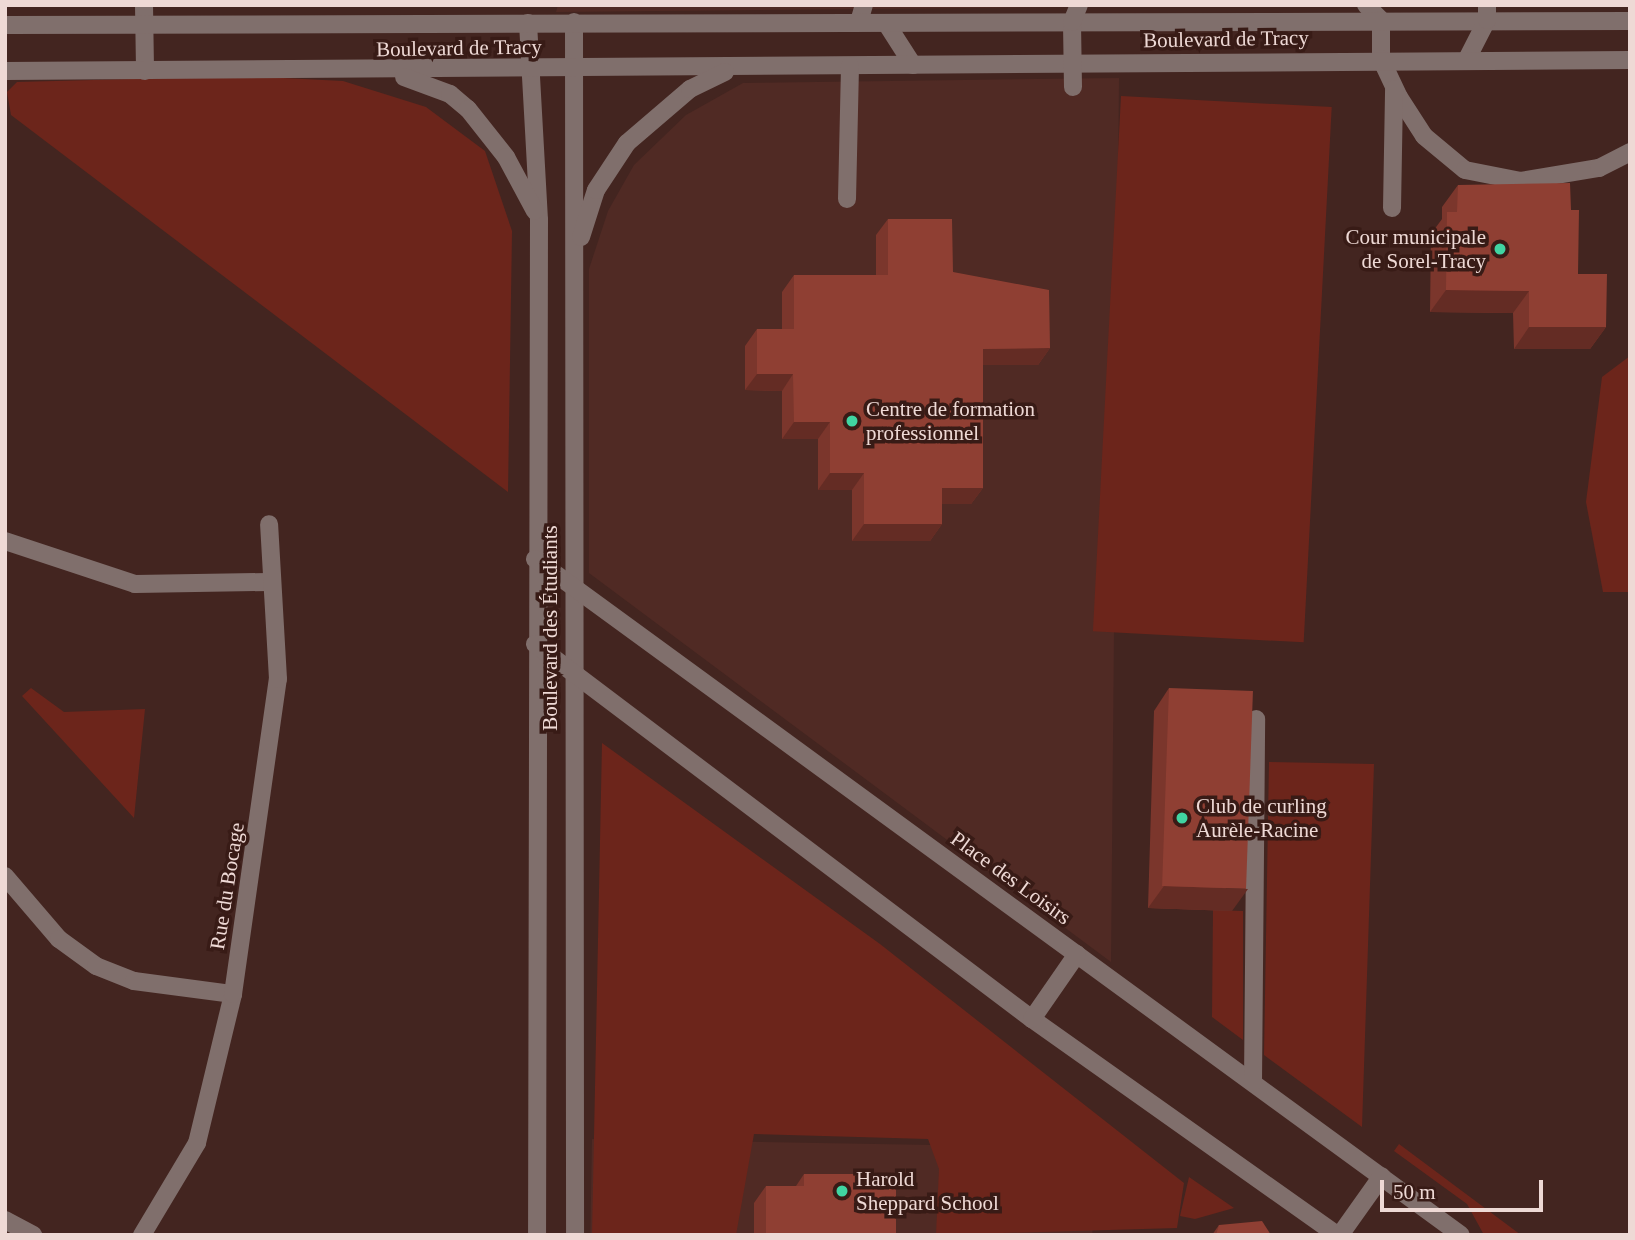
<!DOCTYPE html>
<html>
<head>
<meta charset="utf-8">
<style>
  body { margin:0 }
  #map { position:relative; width:1635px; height:1240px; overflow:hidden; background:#432520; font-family:Georgia,serif }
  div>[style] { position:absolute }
  .built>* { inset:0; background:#502a24; transform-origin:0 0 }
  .green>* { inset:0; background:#6c251b; transform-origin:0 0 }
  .minor>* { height:18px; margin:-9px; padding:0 9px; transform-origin:9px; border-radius:9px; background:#806f6c }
  .wall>* { inset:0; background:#7b362c }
  .shaded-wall>* { inset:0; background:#642c24 }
  .building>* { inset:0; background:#8f3f33; transform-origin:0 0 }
  .dots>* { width:19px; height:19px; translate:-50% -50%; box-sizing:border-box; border:4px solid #381b16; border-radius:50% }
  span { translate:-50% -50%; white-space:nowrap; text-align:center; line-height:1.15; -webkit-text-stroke:7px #381b16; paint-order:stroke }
  .street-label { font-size:21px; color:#eed9d5 }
  .poi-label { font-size:21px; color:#eed9d5 }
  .right { translate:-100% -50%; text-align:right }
  .left { translate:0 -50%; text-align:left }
  .frame { position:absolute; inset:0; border:7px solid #eed9d5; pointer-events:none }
  .scale { position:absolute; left:1380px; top:1180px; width:163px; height:32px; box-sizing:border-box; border:4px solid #eed9d5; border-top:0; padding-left:9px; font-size:21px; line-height:24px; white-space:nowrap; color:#eed9d5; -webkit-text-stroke:5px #381b16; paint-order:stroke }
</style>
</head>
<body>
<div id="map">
  <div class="built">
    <div style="clip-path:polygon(558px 5px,1279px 5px,556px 12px)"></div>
    <div style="clip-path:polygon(1119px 78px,1111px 962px,589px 573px,589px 269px,608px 211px,634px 165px,686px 115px,743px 83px)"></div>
    <div style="left:592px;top:1139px;width:502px;height:96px;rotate:1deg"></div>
  </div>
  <div class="green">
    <div style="clip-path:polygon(245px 76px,343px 81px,426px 107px,485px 151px,512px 231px,508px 492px,11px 115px,7px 92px,17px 82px)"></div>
    <div style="left:1121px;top:96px;width:211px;height:536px;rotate:3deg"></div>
    <div style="clip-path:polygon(1630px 356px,1630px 592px,1603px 592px,1586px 502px,1602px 377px)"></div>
    <div style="clip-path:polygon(31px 688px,64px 712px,145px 709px,134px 818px,22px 696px)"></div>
    <div style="clip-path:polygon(602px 743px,880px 944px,1184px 1183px,1177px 1228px,936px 1235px,939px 1169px,928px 1139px,754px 1134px,736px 1235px,592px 1235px)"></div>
    <div style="clip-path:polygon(1269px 762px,1374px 764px,1362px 1127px,1264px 1055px)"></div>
    <div style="clip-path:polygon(1213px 910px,1243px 911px,1243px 1040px,1212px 1017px)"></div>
    <div style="clip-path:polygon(1399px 1144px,1521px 1235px,1484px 1235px,1467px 1204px,1394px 1151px)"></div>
    <div style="clip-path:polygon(1189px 1177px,1234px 1208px,1195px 1219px,1180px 1216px)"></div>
  </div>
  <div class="minor">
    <div style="left:144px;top:5px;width:66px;rotate:89.1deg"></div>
    <div style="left:1366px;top:5px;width:21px;rotate:45deg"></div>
    <div style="left:1381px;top:20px;width:39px;rotate:90deg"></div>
    <div style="left:1381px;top:59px;width:42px;rotate:64.7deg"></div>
    <div style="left:1399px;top:97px;width:46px;rotate:57.3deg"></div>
    <div style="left:1424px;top:136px;width:53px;rotate:39.7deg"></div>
    <div style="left:1465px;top:170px;width:57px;rotate:11.1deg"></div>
    <div style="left:1521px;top:181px;width:79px;rotate:-9.5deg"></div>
    <div style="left:1599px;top:168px;width:35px;rotate:-27deg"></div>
    <div style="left:574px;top:22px;width:1213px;rotate:89.95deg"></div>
    <div style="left:859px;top:22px;width:18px;rotate:-74deg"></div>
    <div style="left:528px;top:23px;width:197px;rotate:86.8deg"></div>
    <div style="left:539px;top:220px;width:1015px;rotate:90.11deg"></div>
    <div style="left:886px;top:23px;width:50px;rotate:57.3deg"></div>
    <div style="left:5px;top:25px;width:1625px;rotate:-0.14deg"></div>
    <div style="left:1467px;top:59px;width:44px;rotate:-62.9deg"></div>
    <div style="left:1487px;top:20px;width:15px;rotate:-90deg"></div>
    <div style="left:5px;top:71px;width:1625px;rotate:-0.39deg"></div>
    <div style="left:404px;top:77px;width:49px;rotate:20.3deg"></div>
    <div style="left:450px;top:94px;width:23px;rotate:40deg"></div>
    <div style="left:468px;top:109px;width:61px;rotate:51.6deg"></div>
    <div style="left:506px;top:157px;width:61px;rotate:61.8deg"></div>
    <div style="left:1073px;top:87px;width:65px;rotate:-90.9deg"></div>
    <div style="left:1072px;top:22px;width:18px;rotate:-68deg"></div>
    <div style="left:847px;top:199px;width:133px;rotate:-88.7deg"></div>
    <div style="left:1392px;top:208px;width:119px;rotate:-89deg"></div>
    <div style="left:581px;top:237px;width:49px;rotate:-72.3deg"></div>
    <div style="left:596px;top:190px;width:56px;rotate:-56.6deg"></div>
    <div style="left:627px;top:143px;width:83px;rotate:-40.6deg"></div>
    <div style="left:690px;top:89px;width:39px;rotate:-26deg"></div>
    <div style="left:5px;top:541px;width:137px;rotate:18.3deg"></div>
    <div style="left:135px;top:584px;width:134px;rotate:-0.9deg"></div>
    <div style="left:535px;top:559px;width:1146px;rotate:36.13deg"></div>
    <div style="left:535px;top:644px;width:623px;rotate:37.04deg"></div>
    <div style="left:1032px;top:1019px;width:374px;rotate:35.3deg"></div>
    <div style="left:5px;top:876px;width:83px;rotate:49.4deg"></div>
    <div style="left:59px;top:939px;width:46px;rotate:36.1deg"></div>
    <div style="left:96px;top:966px;width:41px;rotate:21.5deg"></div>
    <div style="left:134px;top:981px;width:100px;rotate:7.5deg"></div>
    <div style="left:1032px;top:1019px;width:79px;rotate:-55.3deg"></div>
    <div style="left:1253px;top:1082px;width:363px;rotate:-89.5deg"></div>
    <div style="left:5px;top:1220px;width:32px;rotate:28deg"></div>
    <div style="left:142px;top:1235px;width:107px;rotate:-59.1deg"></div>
    <div style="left:197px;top:1143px;width:153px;rotate:-76.4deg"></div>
    <div style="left:233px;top:994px;width:318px;rotate:-81.9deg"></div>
    <div style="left:278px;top:679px;width:155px;rotate:-93.3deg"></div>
    <div style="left:1340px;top:1235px;width:72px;rotate:-54.6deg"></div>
  </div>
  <div class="wall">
    <div style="clip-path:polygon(1458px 185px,1578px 274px,1606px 327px,1590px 349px,1514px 349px,1513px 313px,1430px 312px,1431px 234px,1442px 219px,1442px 207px)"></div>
    <div style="clip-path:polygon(888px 219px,953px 272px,1050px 348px,1038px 365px,983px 365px,983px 488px,971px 504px,942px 504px,942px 524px,930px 541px,852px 541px,852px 490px,818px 490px,818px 439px,782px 439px,782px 391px,745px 390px,745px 346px,757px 329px,782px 329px,782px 292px,794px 275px,876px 275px,876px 235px)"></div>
    <div style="clip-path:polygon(1169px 688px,1232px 911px,1148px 908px,1154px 711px)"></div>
    <div style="clip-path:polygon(804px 1174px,860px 1188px,896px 1235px,754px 1235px,754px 1203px,766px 1186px,796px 1186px)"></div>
    <div style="clip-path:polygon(1219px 1225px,1271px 1235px,1212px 1235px)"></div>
  </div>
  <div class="shaded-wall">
    <div style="clip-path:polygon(1446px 290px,1529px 291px,1513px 313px,1430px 312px)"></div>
    <div style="clip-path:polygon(1529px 327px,1606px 327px,1590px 349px,1514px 349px)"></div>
    <div style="clip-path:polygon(1050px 348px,1038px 365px,971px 365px,983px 349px)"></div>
    <div style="clip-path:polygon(757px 374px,793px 374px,782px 391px,745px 390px)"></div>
    <div style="clip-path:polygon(794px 422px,830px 422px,818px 439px,782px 439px)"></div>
    <div style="clip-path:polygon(830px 473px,864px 473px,852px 490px,818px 490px)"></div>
    <div style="clip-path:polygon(942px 488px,983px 488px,971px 504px,930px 504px)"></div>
    <div style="clip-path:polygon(864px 524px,942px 524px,930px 541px,852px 541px)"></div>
    <div style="clip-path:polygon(1164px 886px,1248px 889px,1232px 911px,1148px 908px)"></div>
  </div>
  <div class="building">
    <div style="clip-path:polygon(1570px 183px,1571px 210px,1579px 210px,1578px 274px,1607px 274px,1606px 327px,1529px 327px,1529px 291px,1446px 290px,1447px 212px,1457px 212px,1458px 185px)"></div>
    <div style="clip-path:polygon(888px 219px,952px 219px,953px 272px,1049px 290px,1050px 348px,983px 349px,983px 488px,942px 488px,942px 524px,864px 524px,864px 473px,830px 473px,830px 422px,794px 422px,793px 374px,757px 374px,757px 329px,794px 329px,794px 275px,888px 275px)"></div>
    <div style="left:1169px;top:688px;width:84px;height:198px;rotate:2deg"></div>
    <div style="clip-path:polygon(804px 1174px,860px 1174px,860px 1188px,896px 1189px,896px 1235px,766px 1235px,766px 1186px,804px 1186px)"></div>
    <div style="clip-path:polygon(1262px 1221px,1271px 1235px,1216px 1235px,1219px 1225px)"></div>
  </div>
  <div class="dots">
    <div style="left:1500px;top:249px;background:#41d4a1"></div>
    <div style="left:852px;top:421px;background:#41d4a1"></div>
    <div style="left:1182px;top:818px;background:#41d4a1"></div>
    <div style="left:842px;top:1191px;background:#41d4a1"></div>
  </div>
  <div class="street-label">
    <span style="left:1226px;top:39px;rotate:-1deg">Boulevard de Tracy</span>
    <span style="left:459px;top:48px;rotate:-1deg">Boulevard de Tracy</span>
    <span style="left:550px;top:628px;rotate:-90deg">Boulevard des Étudiants</span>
    <span style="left:1011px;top:878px;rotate:36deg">Place des Loisirs</span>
    <span style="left:227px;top:886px;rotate:-81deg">Rue du Bocage</span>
  </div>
  <div class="poi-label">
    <span class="right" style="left:1486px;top:249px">Cour municipale<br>de Sorel-Tracy</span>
    <span class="left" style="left:866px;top:421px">Centre de formation<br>professionnel</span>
    <span class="left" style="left:1196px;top:818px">Club de curling<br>Aurèle-Racine</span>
    <span class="left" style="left:856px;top:1191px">Harold<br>Sheppard School</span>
  </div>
  <div class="frame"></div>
  <div class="scale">50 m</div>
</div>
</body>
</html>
